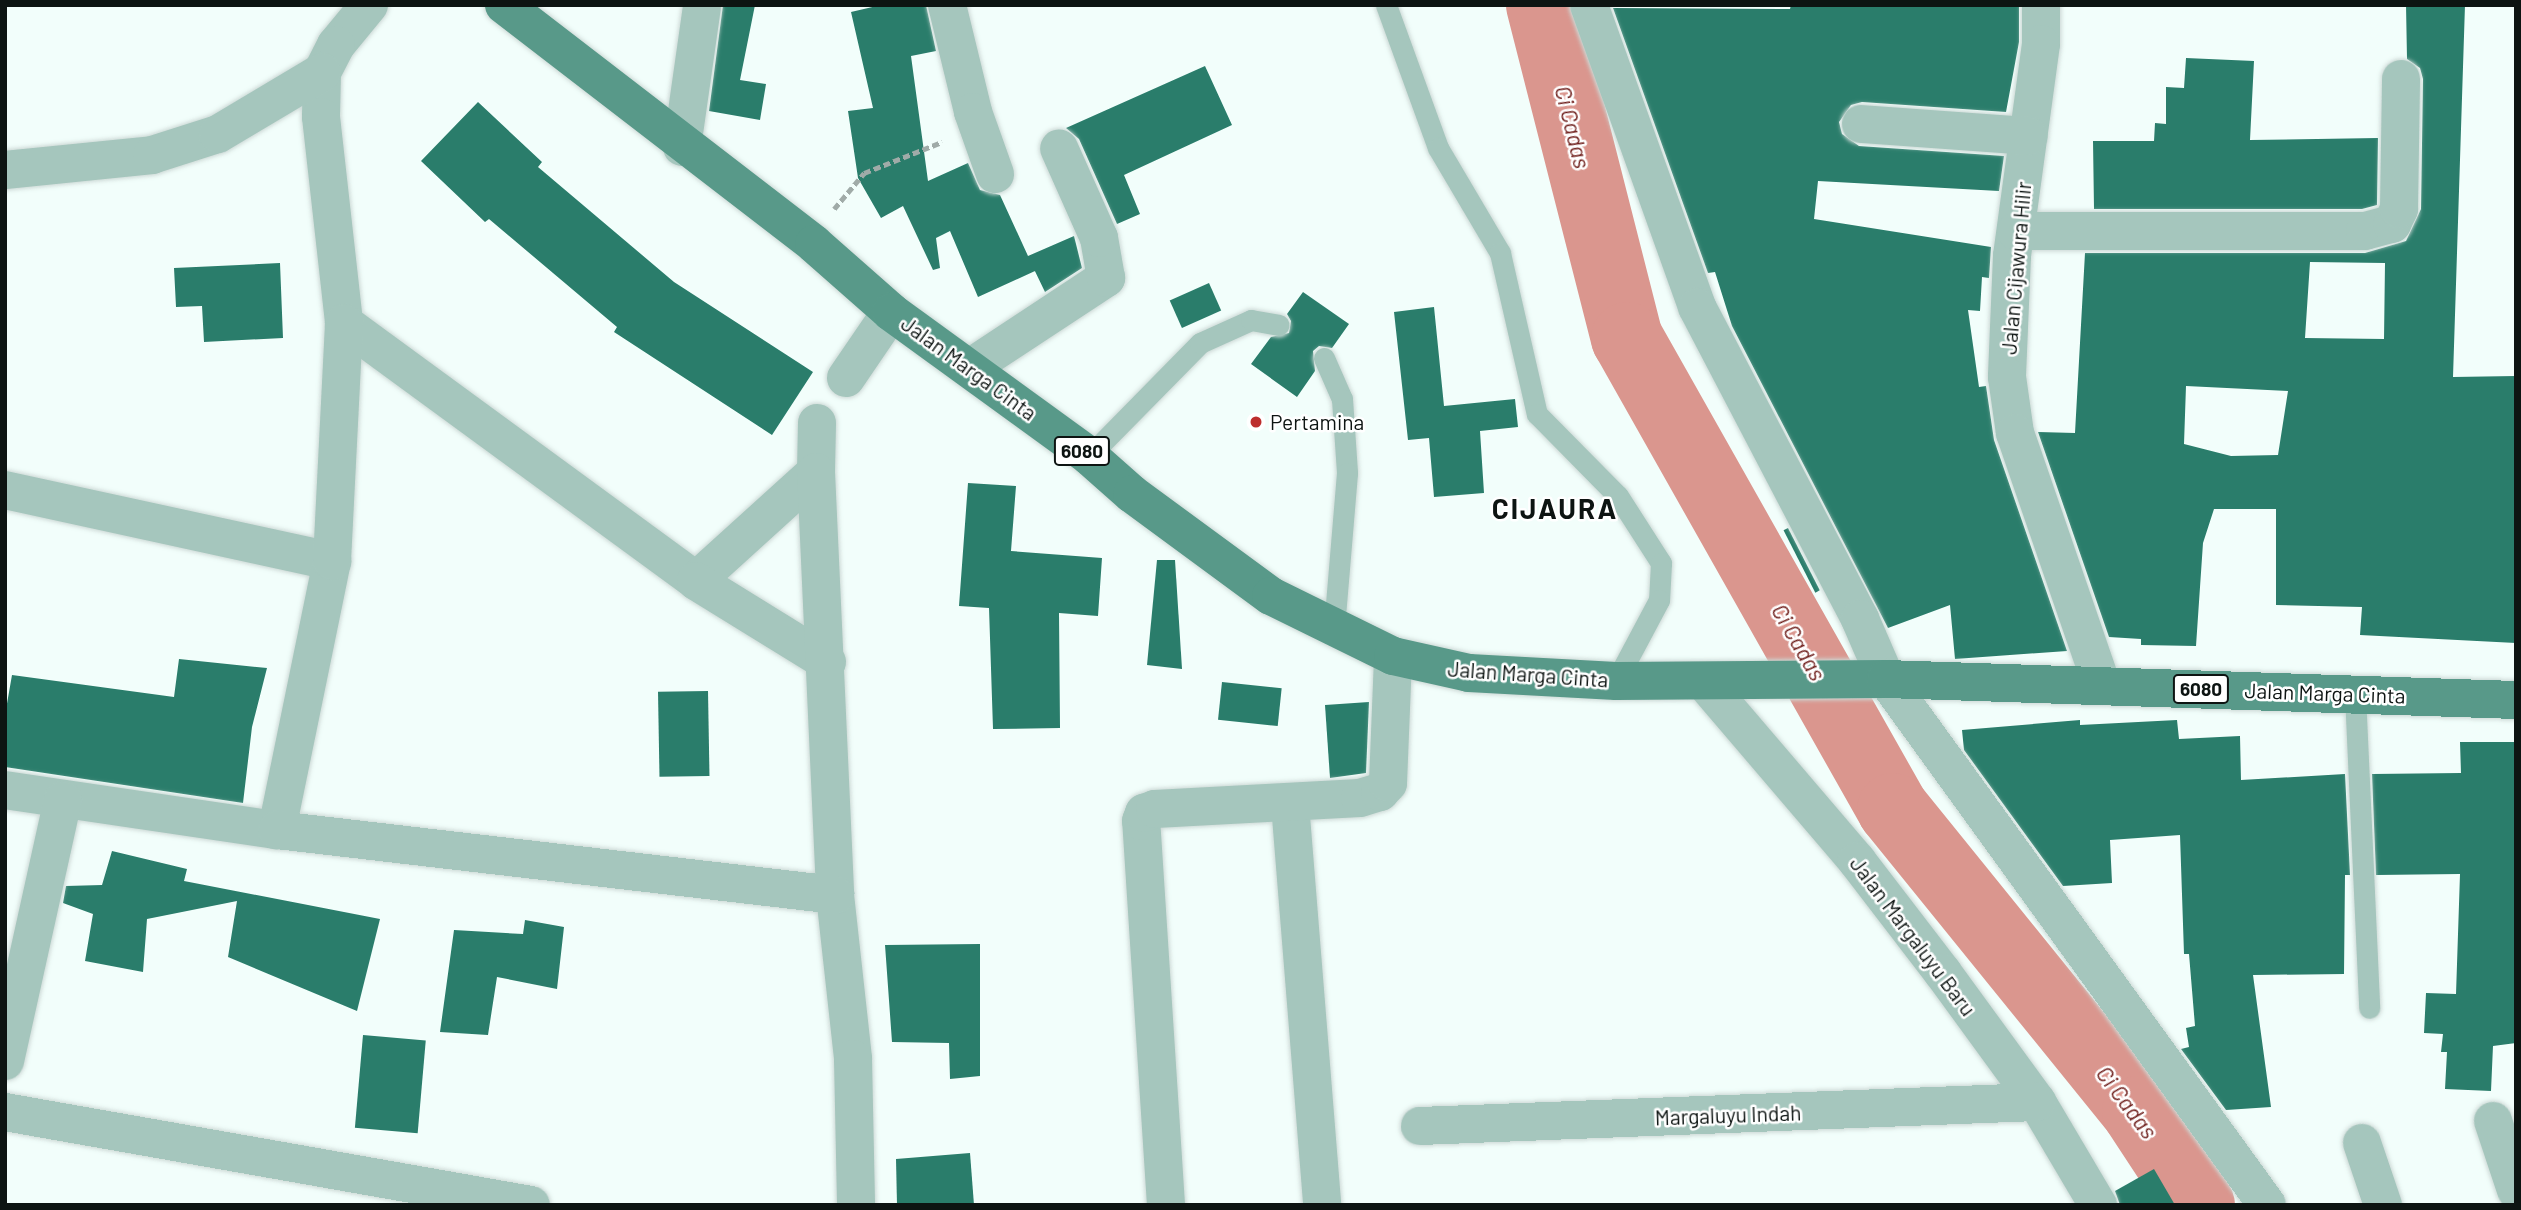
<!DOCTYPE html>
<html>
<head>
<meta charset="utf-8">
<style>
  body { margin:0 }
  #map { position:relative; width:2521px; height:1210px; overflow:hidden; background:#f2fefb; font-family:Barlow,sans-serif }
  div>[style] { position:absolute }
  .river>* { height:72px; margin:-36px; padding:0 36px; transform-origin:36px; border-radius:36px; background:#da968e }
  .building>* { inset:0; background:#2a7d6b; transform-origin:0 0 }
  .path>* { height:4.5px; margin-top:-2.25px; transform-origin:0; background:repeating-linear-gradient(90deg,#a0aba8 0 7px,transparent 0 10.5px) }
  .roads { filter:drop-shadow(0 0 2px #cdd9d6) drop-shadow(0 0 2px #cdd9d6) }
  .service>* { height:21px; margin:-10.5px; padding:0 10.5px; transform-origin:10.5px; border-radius:10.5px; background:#a5c6bd }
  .minor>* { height:38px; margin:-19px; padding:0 19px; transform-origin:19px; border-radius:19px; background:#a5c6bd }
  .primary>* { height:38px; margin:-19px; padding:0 19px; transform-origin:19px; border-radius:19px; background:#589989 }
  .dots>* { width:19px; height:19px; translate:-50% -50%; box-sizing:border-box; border:4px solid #fff; border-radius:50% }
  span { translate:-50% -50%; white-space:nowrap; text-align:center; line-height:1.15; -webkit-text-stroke:5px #fff; paint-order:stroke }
  .shield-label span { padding:2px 5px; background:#fff; border:2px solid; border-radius:5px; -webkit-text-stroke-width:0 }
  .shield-label { font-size:19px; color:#0d1412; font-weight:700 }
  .street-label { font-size:21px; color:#0d1412 }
  .poi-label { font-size:21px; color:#0d1412 }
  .left { translate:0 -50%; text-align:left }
  .water-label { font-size:23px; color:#6f1f1c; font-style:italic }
  .district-label { font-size:28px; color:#0d1412; font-weight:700; letter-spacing:2px }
  .frame { position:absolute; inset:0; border:7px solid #0d1412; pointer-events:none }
</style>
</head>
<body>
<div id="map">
  <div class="river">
    <div style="left:1542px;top:5px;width:344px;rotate:75.7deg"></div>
    <div style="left:1627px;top:338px;width:541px;rotate:60.54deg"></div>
    <div style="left:1893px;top:809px;width:390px;rotate:51deg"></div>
    <div style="left:2138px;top:1112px;width:111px;rotate:56.7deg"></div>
  </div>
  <div class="building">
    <div style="clip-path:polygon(723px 5px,755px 5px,740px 80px,766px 84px,760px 120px,709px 111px)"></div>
    <div style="clip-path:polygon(881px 5px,926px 5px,936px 51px,911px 56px,928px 181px,968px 163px,980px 190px,1000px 195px,1028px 256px,1074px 236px,1082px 268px,1045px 292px,1032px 265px,1035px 271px,978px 297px,950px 231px,936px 238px,940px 268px,933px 270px,903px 206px,881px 218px,858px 178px,848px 111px,873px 108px,851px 12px)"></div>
    <div style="clip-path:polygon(1791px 5px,2019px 5px,2019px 42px,2006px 112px,1862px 102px,1851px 105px,1839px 122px,1842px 134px,1859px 146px,2004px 156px,1999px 191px,1818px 181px,1814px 219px,1991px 247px,1989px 278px,1982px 277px,1980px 311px,1968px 310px,1979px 387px,1986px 386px,1994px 440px,2067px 651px,1955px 659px,1950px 605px,1888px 628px,1732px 326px,1715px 272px,1708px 273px,1613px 8px,1790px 9px)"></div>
    <div style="clip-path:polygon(evenodd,2406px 5px,2465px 5px,2453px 377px,2516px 376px,2516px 643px,2360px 635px,2362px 607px,2276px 605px,2276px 509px,2214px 509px,2203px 543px,2196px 646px,2141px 645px,2141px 639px,2109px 637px,2038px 432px,2075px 433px,2085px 253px,2365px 253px,2406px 241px,2421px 209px,2423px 79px,2420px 68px,2407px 59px,2406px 5px,2310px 262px,2385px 263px,2384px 339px,2305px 338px,2310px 262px,2406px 5px,2186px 386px,2288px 391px,2278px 455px,2231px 456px,2184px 444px,2186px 386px)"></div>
    <div style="clip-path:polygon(2186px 58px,2254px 61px,2250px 140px,2378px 138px,2377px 205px,2362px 209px,2094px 209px,2093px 141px,2154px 141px,2155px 123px,2166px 124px,2166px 87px,2184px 88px)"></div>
    <div style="clip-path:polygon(1205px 66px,1232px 125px,1124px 175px,1140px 214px,1117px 224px,1079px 139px,1066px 128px)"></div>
    <div style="clip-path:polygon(478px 102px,542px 162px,538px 167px,674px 282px,813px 372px,772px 435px,614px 332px,617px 327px,489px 219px,485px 222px,421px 161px)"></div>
    <div style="clip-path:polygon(280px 263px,283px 338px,204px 342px,202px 306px,176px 307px,174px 268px)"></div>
    <div style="left:1209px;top:283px;width:30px;height:43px;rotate:66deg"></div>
    <div style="clip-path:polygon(1303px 292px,1349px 324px,1332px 348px,1319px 346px,1313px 351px,1315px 371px,1297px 397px,1251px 364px,1271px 337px,1289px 333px,1291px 321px,1287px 314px)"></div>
    <div style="clip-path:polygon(1434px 307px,1444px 406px,1515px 399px,1518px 427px,1480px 431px,1484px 493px,1434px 497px,1429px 438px,1408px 440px,1394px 312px)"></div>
    <div style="clip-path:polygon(968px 483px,1016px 486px,1011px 551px,1102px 558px,1098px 616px,1059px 613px,1060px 728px,993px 729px,989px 608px,959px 606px)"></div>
    <div style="left:1788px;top:528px;width:70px;height:5px;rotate:63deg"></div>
    <div style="clip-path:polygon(1157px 560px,1175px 560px,1182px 669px,1147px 665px)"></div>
    <div style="clip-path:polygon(179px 659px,267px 668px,252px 727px,243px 803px,5px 767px,5px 715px,12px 675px,174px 697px)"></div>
    <div style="left:1222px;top:682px;width:60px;height:38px;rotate:6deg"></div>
    <div style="left:708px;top:691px;width:85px;height:50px;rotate:89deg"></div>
    <div style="clip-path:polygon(1369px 702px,1366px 773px,1330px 778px,1325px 705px)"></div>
    <div style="clip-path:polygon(2080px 720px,2080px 725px,2177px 720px,2179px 739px,2240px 736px,2241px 780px,2345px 774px,2350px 875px,2345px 875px,2344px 974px,2253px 975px,2271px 1107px,2226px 1110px,2181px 1049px,2189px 1047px,2186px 1028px,2195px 1026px,2189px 954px,2184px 954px,2180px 835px,2110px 840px,2112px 883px,2063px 886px,1964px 750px,1962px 730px)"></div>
    <div style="clip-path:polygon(2460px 742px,2516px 742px,2516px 1043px,2493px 1046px,2491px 1091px,2445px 1089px,2447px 1052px,2441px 1052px,2443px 1034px,2424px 1033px,2426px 993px,2456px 994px,2460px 874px,2376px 875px,2372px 774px,2461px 773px)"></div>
    <div style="clip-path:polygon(112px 851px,187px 869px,184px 881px,380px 919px,357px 1011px,228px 957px,237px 901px,147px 919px,143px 972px,85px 961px,93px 914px,63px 903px,66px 886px,102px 885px)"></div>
    <div style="clip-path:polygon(525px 920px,564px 927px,557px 989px,497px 977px,488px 1035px,440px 1032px,454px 930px,523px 934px)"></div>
    <div style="clip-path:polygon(980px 944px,980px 1076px,950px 1079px,949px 1043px,892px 1042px,885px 945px)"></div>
    <div style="left:363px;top:1035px;width:63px;height:93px;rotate:5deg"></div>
    <div style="clip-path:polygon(970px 1153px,974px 1205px,897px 1205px,896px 1159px)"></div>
    <div style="clip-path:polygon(2154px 1169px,2175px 1205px,2120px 1205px,2115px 1191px)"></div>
  </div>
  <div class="path">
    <div style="left:834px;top:209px;width:47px;rotate:-50.2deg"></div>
    <div style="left:864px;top:173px;width:84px;rotate:-21.7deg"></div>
  </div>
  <div class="roads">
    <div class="service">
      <div style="left:1386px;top:5px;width:152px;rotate:70deg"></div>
      <div style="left:1438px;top:148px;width:122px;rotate:59.4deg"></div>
      <div style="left:1500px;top:253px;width:165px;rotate:77.1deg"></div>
      <div style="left:1537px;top:414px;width:115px;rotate:45.4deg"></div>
      <div style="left:1618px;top:496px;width:80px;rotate:57.3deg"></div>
      <div style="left:1661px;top:563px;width:37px;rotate:93deg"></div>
      <div style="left:1659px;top:600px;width:92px;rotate:118deg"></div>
      <div style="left:1324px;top:358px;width:45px;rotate:66.3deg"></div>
      <div style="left:1342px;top:399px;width:74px;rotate:86.1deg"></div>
      <div style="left:1347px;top:473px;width:157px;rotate:94.8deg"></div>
      <div style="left:1089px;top:456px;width:158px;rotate:-45.5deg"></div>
      <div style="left:1200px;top:343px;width:56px;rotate:-24.3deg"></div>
      <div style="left:1251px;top:320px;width:28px;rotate:10deg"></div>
      <div style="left:2355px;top:694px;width:314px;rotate:87.4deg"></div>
    </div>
    <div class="minor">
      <div style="left:369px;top:5px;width:52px;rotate:129.5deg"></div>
      <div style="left:336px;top:45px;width:30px;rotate:117deg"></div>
      <div style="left:322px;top:72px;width:45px;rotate:91.3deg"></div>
      <div style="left:321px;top:117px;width:207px;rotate:83.6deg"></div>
      <div style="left:344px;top:323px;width:436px;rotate:36.2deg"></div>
      <div style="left:947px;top:5px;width:110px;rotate:76.3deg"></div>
      <div style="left:973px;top:112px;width:66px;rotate:70.5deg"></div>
      <div style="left:1589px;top:5px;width:321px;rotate:70.3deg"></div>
      <div style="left:1697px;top:307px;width:352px;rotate:62.4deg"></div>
      <div style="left:1860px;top:619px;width:65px;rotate:66.6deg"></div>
      <div style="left:1886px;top:679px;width:649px;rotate:54.08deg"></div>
      <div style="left:2041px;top:5px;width:39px;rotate:90deg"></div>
      <div style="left:2041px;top:44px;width:214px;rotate:97.8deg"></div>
      <div style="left:2012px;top:256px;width:121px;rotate:92.4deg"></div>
      <div style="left:2007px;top:377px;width:57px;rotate:81.9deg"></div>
      <div style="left:2015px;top:433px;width:267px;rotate:71deg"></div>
      <div style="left:1861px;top:124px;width:168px;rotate:4.1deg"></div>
      <div style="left:682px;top:147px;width:141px;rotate:-81.9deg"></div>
      <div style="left:5px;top:170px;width:148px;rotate:-5.8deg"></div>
      <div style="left:152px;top:155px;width:69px;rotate:-17.7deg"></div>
      <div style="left:218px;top:134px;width:121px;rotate:-30.8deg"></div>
      <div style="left:2016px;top:231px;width:349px"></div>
      <div style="left:2365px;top:231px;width:28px;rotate:-15deg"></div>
      <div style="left:2392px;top:224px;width:17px;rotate:-65deg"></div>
      <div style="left:2399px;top:209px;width:130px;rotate:-89.1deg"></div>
      <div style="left:971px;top:367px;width:162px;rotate:-33.4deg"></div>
      <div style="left:1106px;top:278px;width:41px;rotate:-99.9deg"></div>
      <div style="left:1099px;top:238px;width:98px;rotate:-114deg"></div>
      <div style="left:846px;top:378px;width:80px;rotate:-55.7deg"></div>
      <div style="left:817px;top:423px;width:49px;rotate:91.2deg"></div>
      <div style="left:816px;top:472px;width:162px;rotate:137.8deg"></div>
      <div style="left:696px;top:581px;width:154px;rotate:31.7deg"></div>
      <div style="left:816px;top:472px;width:423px;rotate:87.4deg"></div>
      <div style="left:835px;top:895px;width:165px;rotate:83.7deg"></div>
      <div style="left:853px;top:1059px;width:146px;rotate:88.8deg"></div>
      <div style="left:5px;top:490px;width:335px;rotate:12.3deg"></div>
      <div style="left:332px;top:561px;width:275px;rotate:101.6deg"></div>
      <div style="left:332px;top:561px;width:238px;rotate:-87.1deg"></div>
      <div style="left:1706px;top:684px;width:233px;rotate:49.5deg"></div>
      <div style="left:1857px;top:861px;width:141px;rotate:52.5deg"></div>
      <div style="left:1943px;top:973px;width:160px;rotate:53.9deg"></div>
      <div style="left:2037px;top:1102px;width:120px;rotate:59.4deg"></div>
      <div style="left:5px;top:790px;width:275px;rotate:8.4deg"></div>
      <div style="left:277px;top:830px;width:562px;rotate:6.64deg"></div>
      <div style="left:1290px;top:804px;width:402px;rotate:85.4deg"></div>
      <div style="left:5px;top:1061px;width:267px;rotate:-77.5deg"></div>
      <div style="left:5px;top:1112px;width:534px;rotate:10.03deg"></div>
      <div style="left:2493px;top:1121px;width:73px;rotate:71.6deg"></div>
      <div style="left:1420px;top:1126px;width:617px;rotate:-2.23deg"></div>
      <div style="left:2362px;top:1143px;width:65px;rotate:71.3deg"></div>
      <div style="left:1166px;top:1205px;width:385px;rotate:-93.7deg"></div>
      <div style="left:1141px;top:821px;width:9px;rotate:-69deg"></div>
      <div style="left:1144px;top:813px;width:12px;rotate:-20deg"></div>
      <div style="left:1155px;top:809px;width:205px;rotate:-3.1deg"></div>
      <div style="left:1360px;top:798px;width:21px;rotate:-17deg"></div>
      <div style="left:1380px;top:792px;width:12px;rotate:-48deg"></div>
      <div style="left:1388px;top:783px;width:127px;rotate:-87.7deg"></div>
    </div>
    <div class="primary">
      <div style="left:504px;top:5px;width:391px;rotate:37.6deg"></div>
      <div style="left:814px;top:244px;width:103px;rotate:41.4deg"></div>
      <div style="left:891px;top:312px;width:245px;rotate:36deg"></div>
      <div style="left:1089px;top:456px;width:57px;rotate:41.5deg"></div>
      <div style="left:1132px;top:494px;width:172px;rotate:36.3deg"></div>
      <div style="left:1271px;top:596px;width:136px;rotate:26.2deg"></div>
      <div style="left:1393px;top:656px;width:78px;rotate:12.6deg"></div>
      <div style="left:1469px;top:673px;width:147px;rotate:3.1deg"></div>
      <div style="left:1616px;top:681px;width:270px;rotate:-0.4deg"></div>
      <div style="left:1886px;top:679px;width:630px;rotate:1.91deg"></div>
    </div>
  </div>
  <div class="dots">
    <div style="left:1256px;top:422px;background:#bd2e2d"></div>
  </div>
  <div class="shield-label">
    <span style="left:1082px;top:451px">6080</span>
    <span style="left:2201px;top:689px">6080</span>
  </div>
  <div class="street-label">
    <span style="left:2016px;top:268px;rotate:-85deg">Jalan Cijawura Hilir</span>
    <span style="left:969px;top:368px;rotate:36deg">Jalan Marga Cinta</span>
    <span style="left:1528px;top:674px;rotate:4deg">Jalan Marga Cinta</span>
    <span style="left:2325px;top:693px;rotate:2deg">Jalan Marga Cinta</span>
    <span style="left:1913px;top:936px;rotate:53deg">Jalan Margaluyu Baru</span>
    <span style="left:1728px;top:1115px;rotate:-2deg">Margaluyu Indah</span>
  </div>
  <div class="poi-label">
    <span class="left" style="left:1270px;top:422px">Pertamina</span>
  </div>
  <div class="water-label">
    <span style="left:1573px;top:127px;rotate:76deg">Ci Cadas</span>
    <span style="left:1799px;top:642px;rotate:60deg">Ci Cadas</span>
    <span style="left:2127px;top:1102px;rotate:53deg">Ci Cadas</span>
  </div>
  <div class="district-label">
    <span style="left:1555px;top:508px">CIJAURA</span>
  </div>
  <div class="frame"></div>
</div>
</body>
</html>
